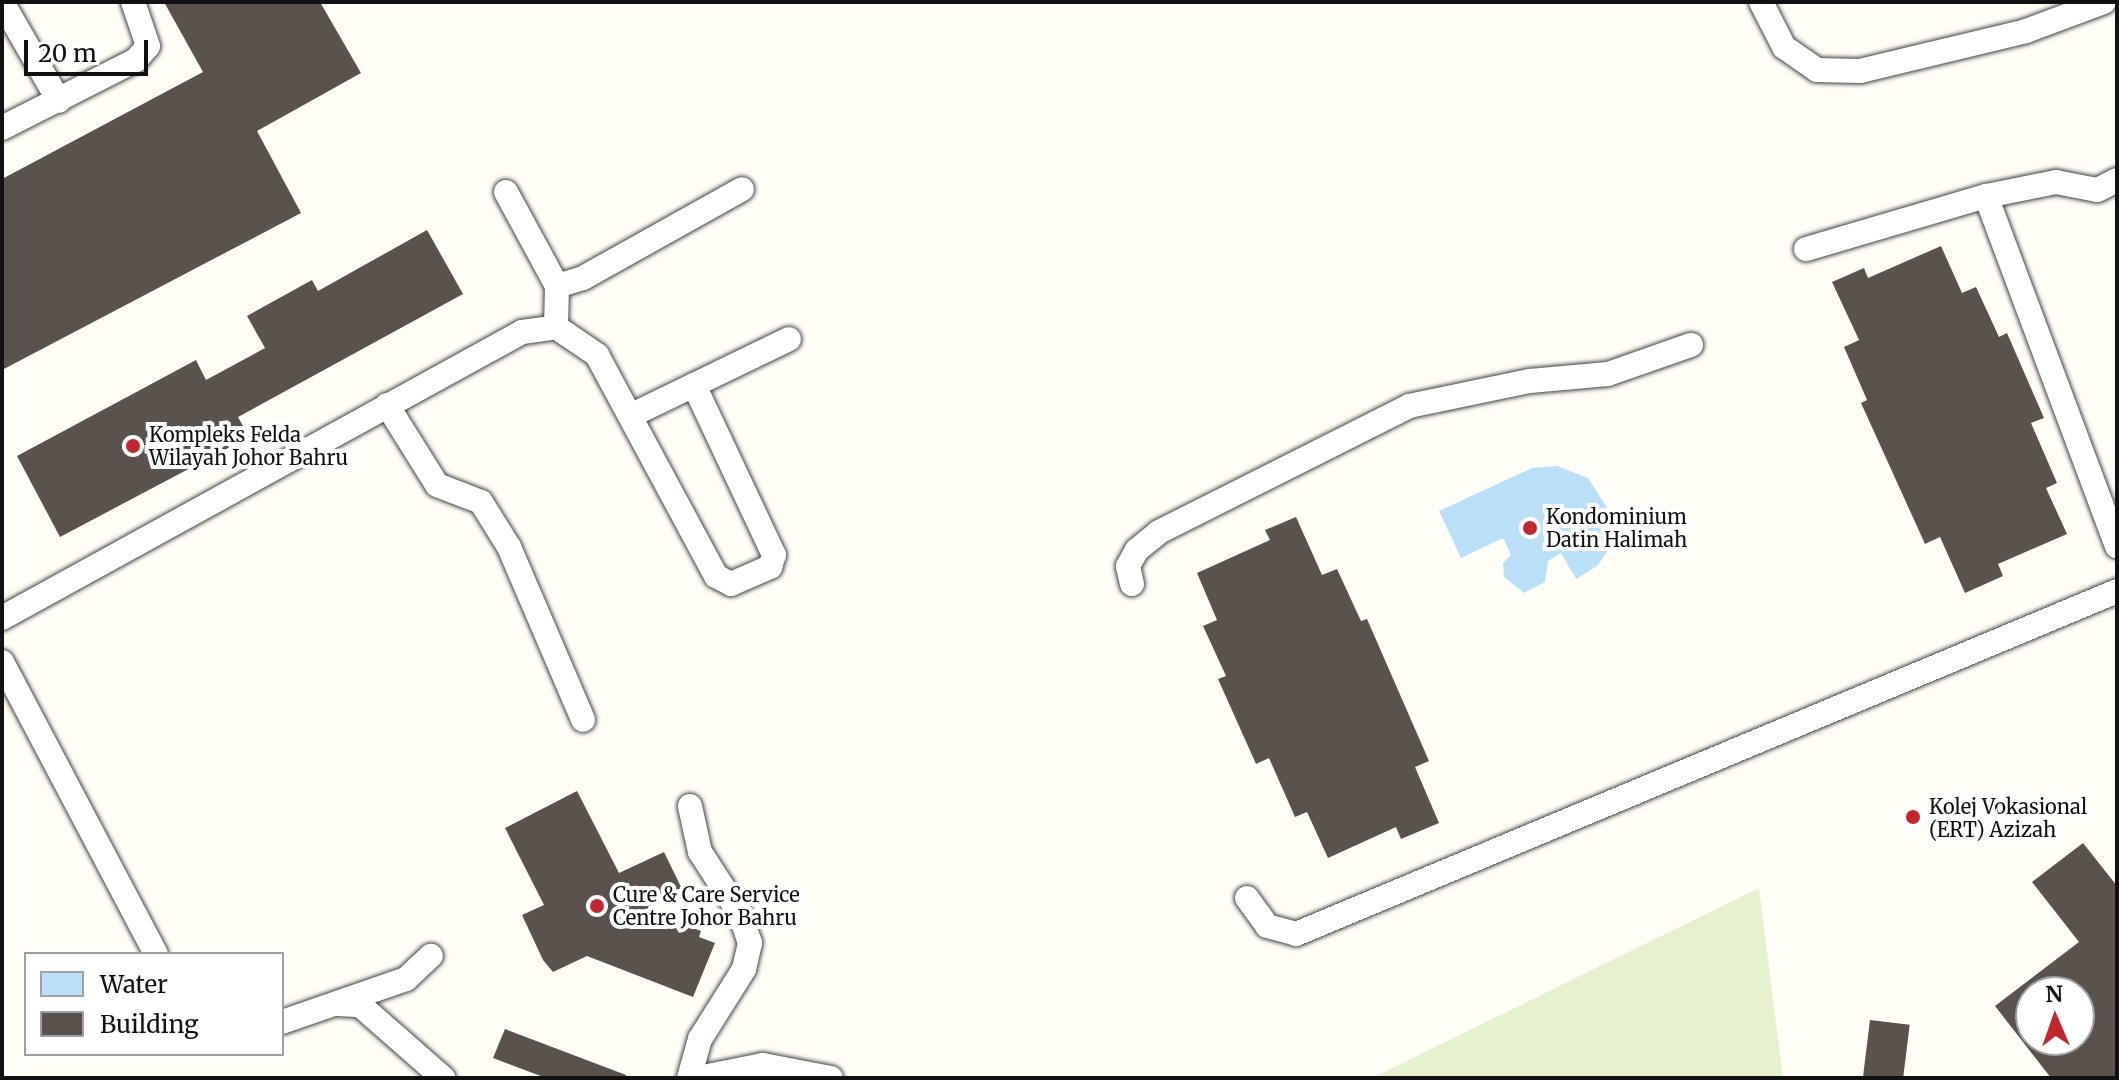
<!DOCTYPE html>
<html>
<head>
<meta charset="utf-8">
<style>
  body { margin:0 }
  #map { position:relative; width:2119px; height:1080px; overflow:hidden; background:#fffdf5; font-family:Merriweather,serif }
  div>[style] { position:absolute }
  .pitch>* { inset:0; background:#e6f2cf }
  .water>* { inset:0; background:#b9e0f7 }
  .building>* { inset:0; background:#5a524d; transform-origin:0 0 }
  .roads { filter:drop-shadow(0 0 2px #444) drop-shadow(0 0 2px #444) }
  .lane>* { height:24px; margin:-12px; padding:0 12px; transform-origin:12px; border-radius:12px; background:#fff }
  .dots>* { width:22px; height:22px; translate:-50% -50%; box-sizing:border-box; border:4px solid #fff; border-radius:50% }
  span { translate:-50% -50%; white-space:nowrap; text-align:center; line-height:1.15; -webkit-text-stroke:8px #fff; paint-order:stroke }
  .poi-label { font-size:20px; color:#111 }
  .left { translate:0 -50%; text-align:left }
  .frame { position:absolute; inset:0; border:4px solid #111; pointer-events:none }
  .legend { position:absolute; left:24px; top:952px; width:260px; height:104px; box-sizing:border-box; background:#fff; border:2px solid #a0a0a0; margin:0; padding:10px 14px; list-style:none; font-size:24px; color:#111 }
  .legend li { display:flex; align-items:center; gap:16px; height:40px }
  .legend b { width:40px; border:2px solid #a0a0a0 }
  .north { position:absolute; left:2015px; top:976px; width:80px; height:80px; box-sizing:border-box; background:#fff; border:2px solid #a0a0a0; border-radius:50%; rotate:358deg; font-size:22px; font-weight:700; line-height:32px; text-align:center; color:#111 }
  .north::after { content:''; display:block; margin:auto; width:28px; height:36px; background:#c4262e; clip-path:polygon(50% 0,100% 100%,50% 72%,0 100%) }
  .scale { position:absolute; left:24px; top:40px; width:124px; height:36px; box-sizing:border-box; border:4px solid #111; border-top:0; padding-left:10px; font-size:24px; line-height:28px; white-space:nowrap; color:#111; -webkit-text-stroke:6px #fff; paint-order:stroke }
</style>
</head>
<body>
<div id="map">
  <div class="pitch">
    <div style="clip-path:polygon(1759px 888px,1783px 1078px,1372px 1078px)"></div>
  </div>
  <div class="water">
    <div style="clip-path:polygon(1557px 466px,1588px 478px,1613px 517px,1611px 547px,1597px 566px,1576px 579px,1561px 553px,1548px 561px,1545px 582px,1524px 593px,1504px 577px,1503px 563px,1511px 555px,1503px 538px,1461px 558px,1439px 511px,1532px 468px)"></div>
  </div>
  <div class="building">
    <div style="clip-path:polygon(164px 2px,320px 2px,361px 73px,257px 131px,301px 213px,2px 370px,2px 179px,203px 72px)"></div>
    <div style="clip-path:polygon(427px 230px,463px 294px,238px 417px,249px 437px,60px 537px,17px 456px,196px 360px,206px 380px,265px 348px,247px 316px,312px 280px,318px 291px)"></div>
    <div style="clip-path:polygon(1941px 246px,1962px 293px,1976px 287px,1999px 337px,2007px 333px,2044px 418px,2031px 423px,2057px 483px,2046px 488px,2067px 534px,1998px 564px,2003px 576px,1965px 593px,1940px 537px,1925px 544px,1861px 403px,1867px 400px,1844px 347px,1859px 340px,1832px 282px,1864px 268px,1868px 278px)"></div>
    <div style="clip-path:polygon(1296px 517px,1322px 575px,1337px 569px,1361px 621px,1367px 619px,1429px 761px,1415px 767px,1439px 823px,1401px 839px,1396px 827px,1328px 858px,1307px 812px,1295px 817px,1269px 758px,1256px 764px,1218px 679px,1226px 676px,1203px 626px,1217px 620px,1197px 573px,1270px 540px,1265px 530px)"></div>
    <div style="clip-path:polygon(577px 791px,619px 873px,664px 852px,683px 891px,644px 910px,701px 931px,699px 937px,715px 943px,693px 997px,587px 956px,553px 972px,543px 960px,522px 915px,544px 905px,505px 828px)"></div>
    <div style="clip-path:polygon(evenodd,2083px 843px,2117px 886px,2117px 1078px,2051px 1078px,1995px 1006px,2079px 942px,2032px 882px,2083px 843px,2031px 992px,2079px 992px,2079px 1040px,2031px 1040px,2031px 992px)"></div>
    <div style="left:1870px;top:1020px;width:40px;height:58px;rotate:7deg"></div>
    <div style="clip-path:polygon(505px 1029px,626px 1075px,626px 1078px,546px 1078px,493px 1058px)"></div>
  </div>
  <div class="roads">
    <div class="lane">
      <div style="left:2px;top:2px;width:114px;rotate:60.1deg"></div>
      <div style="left:1761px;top:2px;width:51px;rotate:62.9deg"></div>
      <div style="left:1784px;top:47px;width:40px;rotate:34.9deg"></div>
      <div style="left:1817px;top:70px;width:43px;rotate:1.3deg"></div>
      <div style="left:1860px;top:71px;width:171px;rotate:-13.5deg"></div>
      <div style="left:2026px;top:31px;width:83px;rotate:-20.4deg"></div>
      <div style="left:2px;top:128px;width:150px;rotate:-26.9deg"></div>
      <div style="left:136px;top:60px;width:18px;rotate:-49deg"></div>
      <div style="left:148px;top:46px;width:46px;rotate:-108.8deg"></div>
      <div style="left:2117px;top:180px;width:22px;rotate:153deg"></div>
      <div style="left:2097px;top:190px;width:42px;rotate:-169deg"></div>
      <div style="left:2056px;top:182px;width:71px;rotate:168.7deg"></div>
      <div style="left:1986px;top:196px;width:374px;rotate:69.5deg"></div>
      <div style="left:506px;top:192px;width:107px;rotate:61.5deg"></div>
      <div style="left:1806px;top:249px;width:188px;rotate:-16.4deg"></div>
      <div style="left:556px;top:327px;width:41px;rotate:-88.6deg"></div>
      <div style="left:557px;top:286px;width:27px;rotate:-17deg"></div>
      <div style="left:583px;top:278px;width:182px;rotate:-29.2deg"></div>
      <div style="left:387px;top:405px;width:94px;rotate:58deg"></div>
      <div style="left:437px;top:485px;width:47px;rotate:21.1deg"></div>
      <div style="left:481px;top:502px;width:53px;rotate:58.1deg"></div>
      <div style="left:509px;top:547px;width:188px;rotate:66.8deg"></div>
      <div style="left:634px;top:414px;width:172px;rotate:-25.8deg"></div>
      <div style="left:1132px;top:584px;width:18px;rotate:-103deg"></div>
      <div style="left:1128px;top:566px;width:18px;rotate:-61deg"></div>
      <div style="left:1137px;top:550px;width:28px;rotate:-39deg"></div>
      <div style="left:1159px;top:532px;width:280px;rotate:-26.7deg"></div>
      <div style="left:1409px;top:406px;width:124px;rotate:-11.7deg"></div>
      <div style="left:1530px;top:381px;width:78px;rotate:-5.1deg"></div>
      <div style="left:1608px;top:374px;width:88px;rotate:-19.3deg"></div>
      <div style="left:2px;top:618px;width:593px;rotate:-28.81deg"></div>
      <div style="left:522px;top:332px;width:34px;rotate:-8deg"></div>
      <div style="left:556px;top:327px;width:50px;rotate:34.3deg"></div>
      <div style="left:597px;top:355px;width:251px;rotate:61.7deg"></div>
      <div style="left:716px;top:576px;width:17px;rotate:28deg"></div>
      <div style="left:731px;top:584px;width:43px;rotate:-23.6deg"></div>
      <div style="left:770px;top:567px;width:13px;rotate:-72deg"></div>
      <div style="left:774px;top:555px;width:188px;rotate:-115.2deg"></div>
      <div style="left:2px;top:662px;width:330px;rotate:62.2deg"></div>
      <div style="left:1247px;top:898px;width:34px;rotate:54deg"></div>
      <div style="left:1267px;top:926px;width:30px;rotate:15deg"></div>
      <div style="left:1296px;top:934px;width:890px;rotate:-22.67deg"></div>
      <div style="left:338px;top:1004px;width:22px;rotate:3deg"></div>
      <div style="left:360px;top:1005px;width:111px;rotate:41.3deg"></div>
      <div style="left:282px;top:1022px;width:131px;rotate:-19.1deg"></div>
      <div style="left:406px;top:979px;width:34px;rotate:-43deg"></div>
      <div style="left:689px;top:1078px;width:41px;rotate:-74.2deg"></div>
      <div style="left:700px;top:1039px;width:83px;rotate:-57.8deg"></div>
      <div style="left:744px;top:969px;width:27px;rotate:-77deg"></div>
      <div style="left:750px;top:943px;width:31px;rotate:-109deg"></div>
      <div style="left:740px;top:914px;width:74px;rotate:-122.8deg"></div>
      <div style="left:700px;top:852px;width:47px;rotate:-102.3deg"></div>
      <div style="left:698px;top:1078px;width:66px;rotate:-11.3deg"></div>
      <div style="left:763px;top:1065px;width:69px;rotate:10.8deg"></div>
    </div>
  </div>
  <div class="dots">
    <div style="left:133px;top:446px;background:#c4262e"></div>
    <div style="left:1530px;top:528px;background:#c4262e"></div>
    <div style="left:1913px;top:817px;background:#c4262e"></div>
    <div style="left:597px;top:906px;background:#c4262e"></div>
  </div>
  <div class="poi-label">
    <span class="left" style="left:149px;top:446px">Kompleks Felda<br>Wilayah Johor Bahru</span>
    <span class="left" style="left:1546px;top:528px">Kondominium<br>Datin Halimah</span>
    <span class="left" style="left:1929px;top:818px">Kolej Vokasional<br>(ERT) Azizah</span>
    <span class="left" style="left:613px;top:906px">Cure &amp; Care Service<br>Centre Johor Bahru</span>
  </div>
  <div class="frame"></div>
  <ul class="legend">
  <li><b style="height:22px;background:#b9e0f7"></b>Water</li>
  <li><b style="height:22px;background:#5a524d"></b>Building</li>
  </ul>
  <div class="north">N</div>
  <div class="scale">20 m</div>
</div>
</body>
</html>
